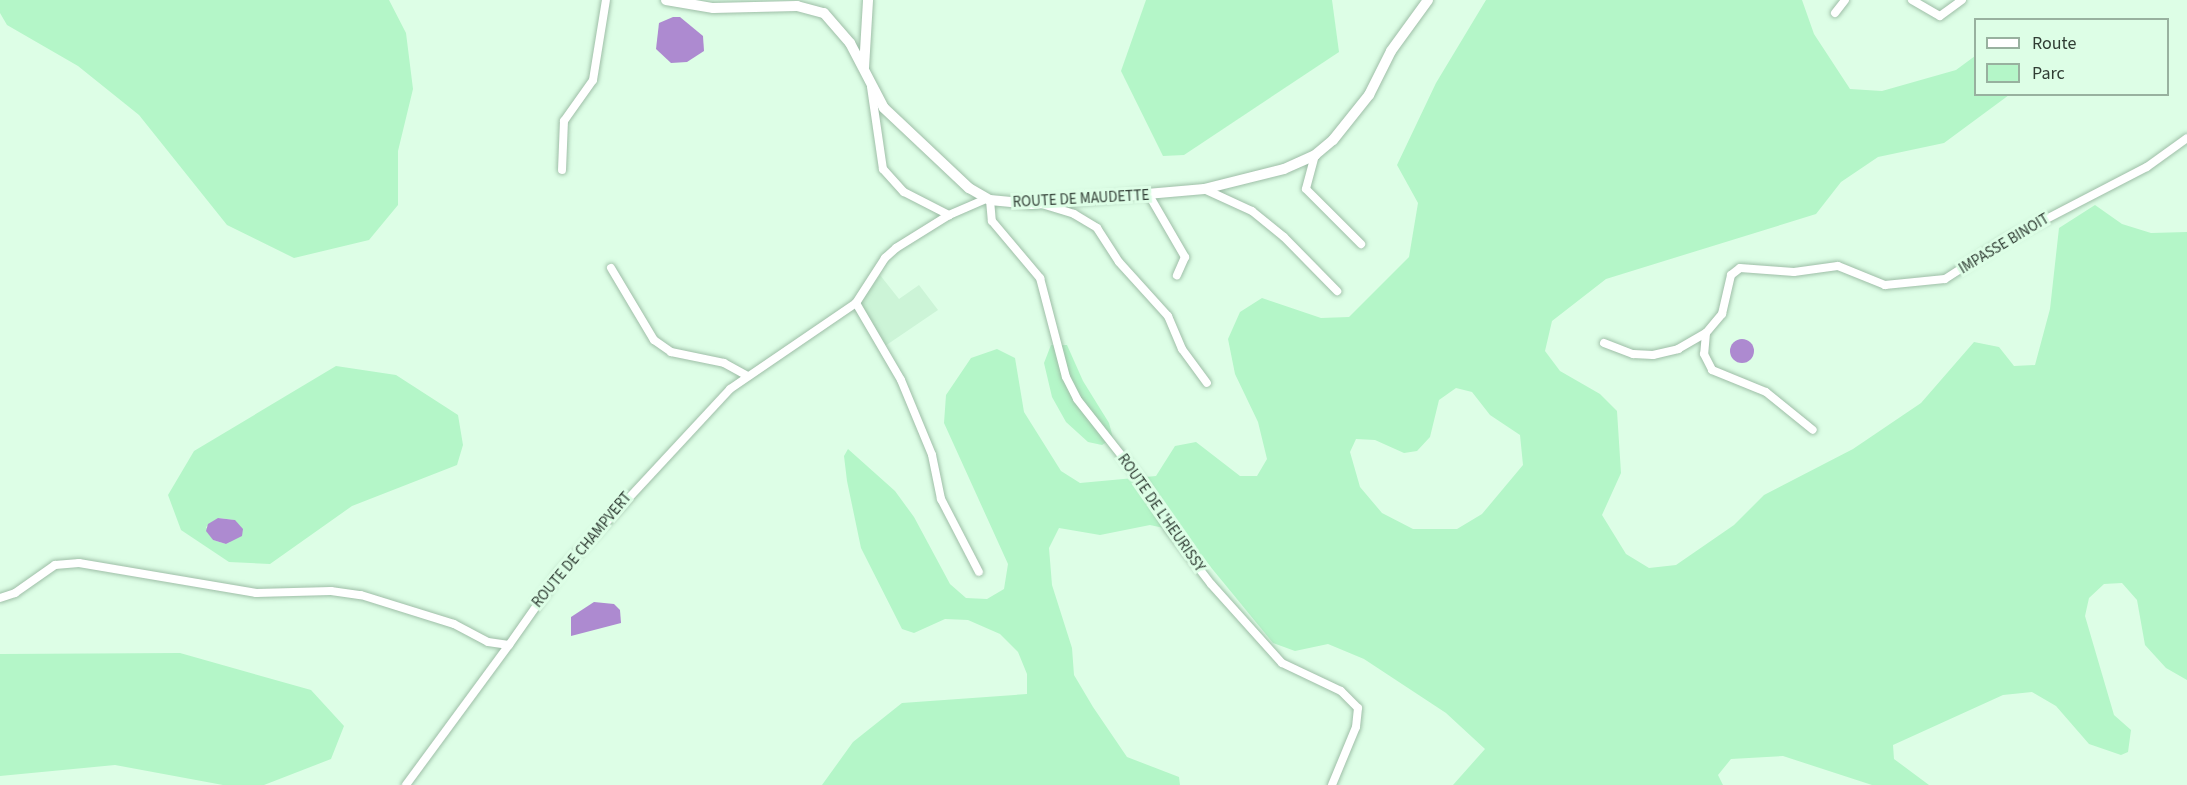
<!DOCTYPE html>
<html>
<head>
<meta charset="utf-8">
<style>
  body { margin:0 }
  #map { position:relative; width:2187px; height:785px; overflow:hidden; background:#ddfee6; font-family:"Source Sans 3",sans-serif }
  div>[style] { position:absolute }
  .built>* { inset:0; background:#ccf4d7 }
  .green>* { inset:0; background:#b4f6c8 }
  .water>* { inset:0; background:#ad8ad0 }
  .round { border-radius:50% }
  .roads { filter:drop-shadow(0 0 2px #9ebea7) drop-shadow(0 0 2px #9ebea7) }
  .minor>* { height:8px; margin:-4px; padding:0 4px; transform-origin:4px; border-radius:4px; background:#fff }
  .tertiary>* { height:10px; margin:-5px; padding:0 5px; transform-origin:5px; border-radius:5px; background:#fff }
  span { translate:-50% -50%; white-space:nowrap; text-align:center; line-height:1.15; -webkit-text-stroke:6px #ddfee6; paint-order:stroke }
  .street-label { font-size:15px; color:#303d34 }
  .legend { position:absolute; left:1974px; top:18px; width:195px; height:78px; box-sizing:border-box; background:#ddfee6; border:2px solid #98b19f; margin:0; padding:8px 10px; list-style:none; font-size:18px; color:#303d34 }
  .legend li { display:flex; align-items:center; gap:12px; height:30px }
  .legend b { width:30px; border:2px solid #98b19f }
</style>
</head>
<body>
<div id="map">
  <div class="built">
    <div style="clip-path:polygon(880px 275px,899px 299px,919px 285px,938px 310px,885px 346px,860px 303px)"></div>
  </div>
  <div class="green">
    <div style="clip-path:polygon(0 0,389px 0,406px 33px,413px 89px,398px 151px,398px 205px,369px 240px,294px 258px,227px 225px,139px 115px,78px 66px,7px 25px,0 13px)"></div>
    <div style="clip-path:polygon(1146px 0,1332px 0,1339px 52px,1184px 155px,1163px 156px,1121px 71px)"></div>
    <div style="clip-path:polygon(evenodd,1486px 0,1802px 0,1814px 34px,1850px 89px,1882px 91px,1956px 70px,1975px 56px,1976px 94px,2009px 95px,1944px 143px,1878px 157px,1841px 182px,1816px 214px,1606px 279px,1552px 321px,1545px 351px,1560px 371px,1600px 394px,1617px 411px,1621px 473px,1602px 515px,1626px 554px,1649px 568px,1676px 565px,1734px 525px,1764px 495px,1853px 449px,1921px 403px,1974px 342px,1999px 347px,2014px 366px,2035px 365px,2050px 309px,2059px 228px,2095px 205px,2122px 224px,2151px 233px,2187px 232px,2187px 680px,2166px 668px,2145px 645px,2137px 600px,2122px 583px,2104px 584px,2089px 598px,2085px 616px,2114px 715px,2131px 730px,2128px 752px,2121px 755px,2089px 744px,2056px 706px,2032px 692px,2003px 695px,1893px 745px,1894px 759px,1929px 785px,1872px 785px,1783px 756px,1731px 759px,1718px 775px,1723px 785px,1453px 785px,1485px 749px,1446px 713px,1364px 659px,1328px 644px,1295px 651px,1273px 643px,1182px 532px,1150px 525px,1100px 535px,1059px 528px,1049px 548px,1052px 585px,1072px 648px,1074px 675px,1093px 707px,1127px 757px,1179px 777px,1180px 785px,822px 785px,853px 742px,902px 703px,1027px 694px,1027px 674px,1018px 652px,1000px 634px,968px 620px,945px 619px,914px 633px,902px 629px,861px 548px,847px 481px,844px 456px,848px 449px,895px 491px,914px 517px,950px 584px,966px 598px,987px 599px,1004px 589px,1008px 564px,944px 423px,946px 395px,971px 358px,997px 349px,1015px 358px,1024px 412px,1061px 471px,1080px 483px,1156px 476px,1175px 446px,1196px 442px,1240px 476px,1257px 476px,1267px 459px,1258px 422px,1235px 374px,1228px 339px,1240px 312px,1262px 298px,1321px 318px,1349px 317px,1409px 257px,1418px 203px,1397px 165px,1436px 83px,1486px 0,1456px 388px,1472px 392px,1490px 415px,1520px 435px,1523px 465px,1482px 514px,1457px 529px,1413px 529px,1382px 513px,1360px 487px,1350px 452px,1356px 439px,1375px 440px,1404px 453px,1417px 451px,1430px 437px,1439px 400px,1456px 388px)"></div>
    <div style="clip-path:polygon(1051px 345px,1067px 345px,1083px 381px,1109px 423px,1113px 438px,1102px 445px,1088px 442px,1066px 422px,1052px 397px,1044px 363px)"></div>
    <div style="clip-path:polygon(evenodd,336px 366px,396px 375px,458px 415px,463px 445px,457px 465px,352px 506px,270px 564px,229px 562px,181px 530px,168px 495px,194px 451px,336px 366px,219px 518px,235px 520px,230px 542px,226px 544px,213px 540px,206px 527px,219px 518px)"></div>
    <div style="clip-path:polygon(180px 653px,311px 690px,344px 726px,331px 759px,264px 785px,223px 785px,115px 765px,0 776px,0 654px)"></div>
  </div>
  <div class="water">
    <div style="clip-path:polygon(673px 17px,680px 17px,703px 36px,704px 51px,687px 62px,671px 63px,656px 49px,659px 23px)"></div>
    <div class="round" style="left:1730px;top:339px;width:24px;height:24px"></div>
    <div style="clip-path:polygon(218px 518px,235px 520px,243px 529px,242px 536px,226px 544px,213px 540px,206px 531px,208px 524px)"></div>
    <div style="clip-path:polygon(594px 602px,614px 604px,620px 610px,621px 623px,571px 636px,571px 617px)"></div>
  </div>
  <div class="roads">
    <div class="minor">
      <div style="left:1912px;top:0;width:32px;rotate:30deg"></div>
      <div style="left:1940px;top:16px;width:27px;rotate:-36deg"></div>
      <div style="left:1835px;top:13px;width:16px;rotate:-52deg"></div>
      <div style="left:871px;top:87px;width:83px;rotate:81.7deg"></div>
      <div style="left:883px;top:169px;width:31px;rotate:48deg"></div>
      <div style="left:904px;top:192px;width:51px;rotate:27.1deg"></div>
      <div style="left:1315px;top:155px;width:35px;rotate:105deg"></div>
      <div style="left:1306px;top:189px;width:78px;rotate:45deg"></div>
      <div style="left:562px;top:170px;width:49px;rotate:-87.7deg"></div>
      <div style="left:564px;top:121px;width:50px;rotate:-54.7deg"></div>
      <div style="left:593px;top:80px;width:81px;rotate:-80.8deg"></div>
      <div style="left:1204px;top:189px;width:53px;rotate:24.6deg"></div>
      <div style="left:1252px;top:211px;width:41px;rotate:39.1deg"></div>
      <div style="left:1284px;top:237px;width:76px;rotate:45.5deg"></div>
      <div style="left:1149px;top:195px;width:72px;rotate:59.9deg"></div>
      <div style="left:1185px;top:257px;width:20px;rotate:114deg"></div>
      <div style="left:990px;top:200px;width:21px;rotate:85deg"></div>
      <div style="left:992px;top:221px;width:75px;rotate:49.9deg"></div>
      <div style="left:1040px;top:278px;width:102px;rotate:75.3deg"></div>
      <div style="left:1066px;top:377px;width:25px;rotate:63deg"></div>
      <div style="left:1077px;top:399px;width:107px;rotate:51.8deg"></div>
      <div style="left:1143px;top:483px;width:51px;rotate:60.9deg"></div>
      <div style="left:1168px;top:528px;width:71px;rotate:52.5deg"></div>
      <div style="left:1211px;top:584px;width:106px;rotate:48.1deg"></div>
      <div style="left:1282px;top:663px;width:65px;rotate:25.4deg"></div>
      <div style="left:1341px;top:691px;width:24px;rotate:45deg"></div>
      <div style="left:1358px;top:708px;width:19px;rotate:96deg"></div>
      <div style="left:1356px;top:727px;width:63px;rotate:112.5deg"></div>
      <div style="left:1045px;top:205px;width:30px;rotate:17deg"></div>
      <div style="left:1074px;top:214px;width:27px;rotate:31deg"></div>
      <div style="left:1097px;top:228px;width:40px;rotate:57.1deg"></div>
      <div style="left:1119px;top:262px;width:73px;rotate:47.8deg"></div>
      <div style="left:1168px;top:316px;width:36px;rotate:67deg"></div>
      <div style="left:1182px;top:349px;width:42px;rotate:53.7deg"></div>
      <div style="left:611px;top:268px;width:84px;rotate:59.2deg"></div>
      <div style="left:654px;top:340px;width:21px;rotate:35deg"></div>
      <div style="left:671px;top:352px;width:54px;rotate:11.7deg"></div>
      <div style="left:724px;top:363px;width:26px;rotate:29deg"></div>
      <div style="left:856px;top:303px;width:89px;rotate:59.7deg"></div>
      <div style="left:901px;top:380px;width:81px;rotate:67.5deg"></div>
      <div style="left:932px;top:455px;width:45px;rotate:78.4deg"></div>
      <div style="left:941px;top:499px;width:82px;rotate:62.5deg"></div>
      <div style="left:1706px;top:333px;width:21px;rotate:95deg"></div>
      <div style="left:1704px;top:354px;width:18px;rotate:63deg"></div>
      <div style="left:1712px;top:370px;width:58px;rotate:22.2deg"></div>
      <div style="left:1766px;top:392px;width:60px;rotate:39deg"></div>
      <div style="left:1604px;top:343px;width:31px;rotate:21deg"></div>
      <div style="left:1633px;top:354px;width:20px;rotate:3deg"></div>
      <div style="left:1653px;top:355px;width:26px;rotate:-13deg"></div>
      <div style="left:1678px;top:349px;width:32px;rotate:-30deg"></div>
      <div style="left:1706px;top:333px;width:25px;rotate:-50deg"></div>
      <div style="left:1722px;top:314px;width:40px;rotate:-77deg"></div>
      <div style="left:1731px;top:275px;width:11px;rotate:-38deg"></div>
      <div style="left:1740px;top:268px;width:54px;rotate:4.2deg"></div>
      <div style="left:1794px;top:272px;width:44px;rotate:-7.8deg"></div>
      <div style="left:1838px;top:266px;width:51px;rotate:22deg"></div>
      <div style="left:1885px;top:285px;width:60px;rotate:-5.7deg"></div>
      <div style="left:1945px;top:279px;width:70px;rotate:-32.8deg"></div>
      <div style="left:2004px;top:241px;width:161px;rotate:-27.4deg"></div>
      <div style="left:2147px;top:167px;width:49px;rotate:-35.9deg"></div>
      <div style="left:0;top:598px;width:16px;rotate:-18deg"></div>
      <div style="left:15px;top:593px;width:49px;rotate:-35deg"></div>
      <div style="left:55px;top:565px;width:24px;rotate:-5deg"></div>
      <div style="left:79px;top:563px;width:180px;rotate:9.6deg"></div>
      <div style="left:256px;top:593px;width:75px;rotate:-1.5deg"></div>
      <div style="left:331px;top:591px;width:30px;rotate:8deg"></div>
      <div style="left:361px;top:595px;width:97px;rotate:17.3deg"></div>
      <div style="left:454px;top:624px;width:38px;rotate:28deg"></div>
      <div style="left:488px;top:642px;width:21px;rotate:8deg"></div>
      <div style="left:509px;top:645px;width:90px;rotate:-54.9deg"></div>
      <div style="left:561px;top:571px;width:248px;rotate:-47.1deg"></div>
      <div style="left:730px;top:389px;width:153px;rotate:-34.3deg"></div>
      <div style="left:856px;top:303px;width:54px;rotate:-57.2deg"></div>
      <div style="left:885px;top:258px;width:15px;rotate:-42deg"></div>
      <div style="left:896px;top:248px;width:62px;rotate:-31.9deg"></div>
      <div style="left:949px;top:215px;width:40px;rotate:-23.4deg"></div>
      <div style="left:406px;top:785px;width:174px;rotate:-53.7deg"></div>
    </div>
    <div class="tertiary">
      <div style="left:666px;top:0;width:48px;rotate:9.7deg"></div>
      <div style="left:713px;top:8px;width:84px;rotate:-1.4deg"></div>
      <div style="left:797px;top:6px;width:28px;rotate:15deg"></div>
      <div style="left:824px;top:13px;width:40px;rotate:49deg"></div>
      <div style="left:850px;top:43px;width:73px;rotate:62.4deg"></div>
      <div style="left:884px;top:108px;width:117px;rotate:43.3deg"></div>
      <div style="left:969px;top:188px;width:24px;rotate:30deg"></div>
      <div style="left:990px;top:200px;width:42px;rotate:5.4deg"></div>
      <div style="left:1032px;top:204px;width:173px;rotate:-5deg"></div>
      <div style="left:1204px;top:189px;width:82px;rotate:-14deg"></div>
      <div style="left:1284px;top:169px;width:34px;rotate:-24deg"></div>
      <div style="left:1315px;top:155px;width:23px;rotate:-40deg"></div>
      <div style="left:1333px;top:140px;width:58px;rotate:-51.3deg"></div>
      <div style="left:1369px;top:95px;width:49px;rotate:-63.4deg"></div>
      <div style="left:1391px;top:51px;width:63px;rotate:-54deg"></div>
      <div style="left:864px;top:68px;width:68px;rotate:-86.6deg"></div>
    </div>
  </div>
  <div class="street-label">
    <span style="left:1081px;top:199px;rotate:-3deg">ROUTE DE MAUDETTE</span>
    <span style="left:2004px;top:244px;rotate:-31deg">IMPASSE BINOIT</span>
    <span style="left:1161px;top:513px;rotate:55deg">ROUTE DE L'HEURISSY</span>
    <span style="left:582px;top:550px;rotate:-50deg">ROUTE DE CHAMPVERT</span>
  </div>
  <ul class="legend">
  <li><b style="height:8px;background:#fff"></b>Route</li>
  <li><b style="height:16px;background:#b4f6c8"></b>Parc</li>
  </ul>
</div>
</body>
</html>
